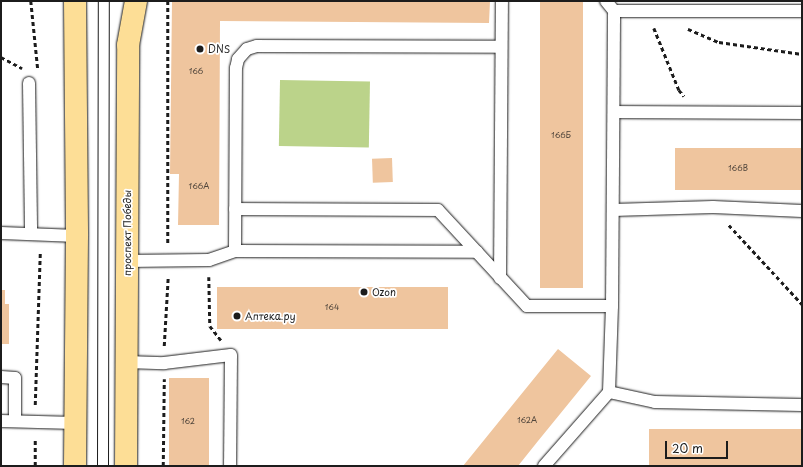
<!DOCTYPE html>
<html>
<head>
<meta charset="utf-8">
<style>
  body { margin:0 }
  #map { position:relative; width:803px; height:467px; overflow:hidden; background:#fff; font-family:"Playpen Sans",sans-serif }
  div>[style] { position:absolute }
  .green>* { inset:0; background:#bbd38a; transform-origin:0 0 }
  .building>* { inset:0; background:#efc59e; transform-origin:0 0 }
  .path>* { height:2.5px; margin-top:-1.25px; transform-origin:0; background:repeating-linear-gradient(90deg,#1c1c1c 0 4px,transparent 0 7px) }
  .roads { filter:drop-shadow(0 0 1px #1c1c1c) drop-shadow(0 0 1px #1c1c1c) }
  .lane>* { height:12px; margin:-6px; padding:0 6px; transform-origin:6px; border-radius:6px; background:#fff }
  .primary>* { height:22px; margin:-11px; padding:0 11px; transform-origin:11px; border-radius:11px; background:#fdde96 }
  .tram>* { height:1px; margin:-0.5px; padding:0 0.5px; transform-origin:0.5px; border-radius:0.5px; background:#1c1c1c }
  .dots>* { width:11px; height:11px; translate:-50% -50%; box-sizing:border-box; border:2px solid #fff; border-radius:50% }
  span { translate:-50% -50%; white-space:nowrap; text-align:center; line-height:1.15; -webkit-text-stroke:3.5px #fff; paint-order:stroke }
  .number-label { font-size:8px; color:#51463c }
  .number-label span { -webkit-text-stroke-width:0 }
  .poi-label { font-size:10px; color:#1c1c1c }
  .left { translate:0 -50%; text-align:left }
  .street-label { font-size:10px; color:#1c1c1c }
  .frame { position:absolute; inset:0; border:2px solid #1c1c1c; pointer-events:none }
  .scale { position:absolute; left:665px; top:441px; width:63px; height:18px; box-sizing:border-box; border:2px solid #1c1c1c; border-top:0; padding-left:5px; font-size:12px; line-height:14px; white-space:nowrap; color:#1c1c1c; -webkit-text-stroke:3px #fff; paint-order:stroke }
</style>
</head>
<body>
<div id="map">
  <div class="green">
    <div style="left:280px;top:80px;width:90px;height:66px;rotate:1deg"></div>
  </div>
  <div class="building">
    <div style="clip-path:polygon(172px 1px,490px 1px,489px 23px,220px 21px,219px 225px,178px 225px,179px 174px,170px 174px)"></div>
    <div style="left:540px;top:1px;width:43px;height:287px"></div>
    <div style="left:675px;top:148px;width:127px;height:42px"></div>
    <div style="left:392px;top:158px;width:24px;height:20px;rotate:88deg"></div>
    <div style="left:217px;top:287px;width:231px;height:42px"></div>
    <div style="clip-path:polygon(1px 290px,5px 290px,5px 304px,9px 304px,9px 344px,1px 344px)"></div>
    <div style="clip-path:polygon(558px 349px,591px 376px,538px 441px,518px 466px,463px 466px)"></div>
    <div style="left:169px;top:378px;width:40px;height:88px"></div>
    <div style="left:802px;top:429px;width:37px;height:153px;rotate:90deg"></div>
  </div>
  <div class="path">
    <div style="left:31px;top:1px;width:69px;rotate:84.2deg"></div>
    <div style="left:168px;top:1px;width:243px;rotate:90deg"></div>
    <div style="left:654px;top:28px;width:67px;rotate:68deg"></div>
    <div style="left:679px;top:90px;width:8px;rotate:50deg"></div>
    <div style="left:688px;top:29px;width:34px;rotate:23deg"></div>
    <div style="left:719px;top:42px;width:84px;rotate:8.2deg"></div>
    <div style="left:1px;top:57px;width:24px;rotate:28deg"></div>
    <div style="left:729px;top:225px;width:108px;rotate:47.3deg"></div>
    <div style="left:209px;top:277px;width:49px;rotate:88.8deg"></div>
    <div style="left:210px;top:326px;width:18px;rotate:52deg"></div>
    <div style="left:164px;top:346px;width:69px;rotate:-86.7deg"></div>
    <div style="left:35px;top:405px;width:154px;rotate:-88.1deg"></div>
    <div style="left:35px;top:466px;width:28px;rotate:-90deg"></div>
    <div style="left:163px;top:466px;width:87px;rotate:-89.3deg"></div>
  </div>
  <div class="roads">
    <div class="lane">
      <div style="left:606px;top:1px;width:13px;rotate:51deg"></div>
      <div style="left:29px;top:83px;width:150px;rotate:89.2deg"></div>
      <div style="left:614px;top:112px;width:188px;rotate:0.3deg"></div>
      <div style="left:235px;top:209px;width:203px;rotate:0.3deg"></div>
      <div style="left:438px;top:210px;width:131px;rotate:47.2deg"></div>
      <div style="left:527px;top:306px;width:85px"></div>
      <div style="left:613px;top:210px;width:100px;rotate:-1.7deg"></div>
      <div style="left:713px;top:207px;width:89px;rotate:2.6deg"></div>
      <div style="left:1px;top:233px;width:76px;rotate:2.3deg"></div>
      <div style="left:235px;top:251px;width:242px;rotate:0.2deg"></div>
      <div style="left:127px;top:261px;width:82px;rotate:-0.7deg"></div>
      <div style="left:209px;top:260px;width:28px;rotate:-19deg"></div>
      <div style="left:235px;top:251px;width:183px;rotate:-89.7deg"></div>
      <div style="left:236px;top:68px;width:9px;rotate:-77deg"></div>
      <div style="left:238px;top:59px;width:13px;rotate:-48deg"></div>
      <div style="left:247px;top:49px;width:10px;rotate:-17deg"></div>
      <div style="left:257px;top:46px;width:244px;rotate:0.2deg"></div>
      <div style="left:500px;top:278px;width:277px;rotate:-89.6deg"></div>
      <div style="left:126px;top:362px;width:38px;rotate:2deg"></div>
      <div style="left:164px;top:363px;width:67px;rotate:-6.8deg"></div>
      <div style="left:231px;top:355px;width:111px;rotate:90.5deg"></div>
      <div style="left:1px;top:377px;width:14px;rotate:4deg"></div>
      <div style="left:15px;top:378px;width:43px;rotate:90deg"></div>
      <div style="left:609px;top:392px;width:47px;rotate:12.3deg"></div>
      <div style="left:655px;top:402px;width:147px;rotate:1.2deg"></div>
      <div style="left:1px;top:421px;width:74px;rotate:1.5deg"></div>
      <div style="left:544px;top:466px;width:98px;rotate:-48.7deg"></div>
      <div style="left:609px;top:392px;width:86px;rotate:-88deg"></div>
      <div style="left:612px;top:306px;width:295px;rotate:-89.6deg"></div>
      <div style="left:614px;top:11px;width:188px"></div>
    </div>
    <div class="primary">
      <div style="left:75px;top:1px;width:235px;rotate:89.5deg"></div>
      <div style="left:77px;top:236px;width:230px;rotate:90.5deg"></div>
      <div style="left:126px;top:466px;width:421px;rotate:-89.7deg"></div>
      <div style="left:128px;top:45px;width:45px;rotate:-79.7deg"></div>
    </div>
  </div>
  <div class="tram">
    <div style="left:97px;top:466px;width:465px;rotate:-89.9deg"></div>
    <div style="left:108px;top:466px;width:465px;rotate:-89.9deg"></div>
  </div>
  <div class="dots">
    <div style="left:200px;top:49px;background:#1c1c1c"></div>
    <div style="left:364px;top:292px;background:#1c1c1c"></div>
    <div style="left:237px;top:316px;background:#1c1c1c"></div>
  </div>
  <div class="number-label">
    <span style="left:196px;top:72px">166</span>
    <span style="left:561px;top:136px">166Б</span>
    <span style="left:738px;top:169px">166В</span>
    <span style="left:199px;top:187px">166А</span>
    <span style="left:332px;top:308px">164</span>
    <span style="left:527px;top:421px">162А</span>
    <span style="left:188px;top:422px">162</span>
  </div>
  <div class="poi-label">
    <span class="left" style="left:208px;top:49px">DNS</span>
    <span class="left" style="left:372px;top:292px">Ozon</span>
    <span class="left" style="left:245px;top:316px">Аптека.ру</span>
  </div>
  <div class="street-label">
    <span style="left:127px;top:233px;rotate:-90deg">проспект Победы</span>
  </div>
  <div class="frame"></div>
  <div class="scale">20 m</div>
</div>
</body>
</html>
